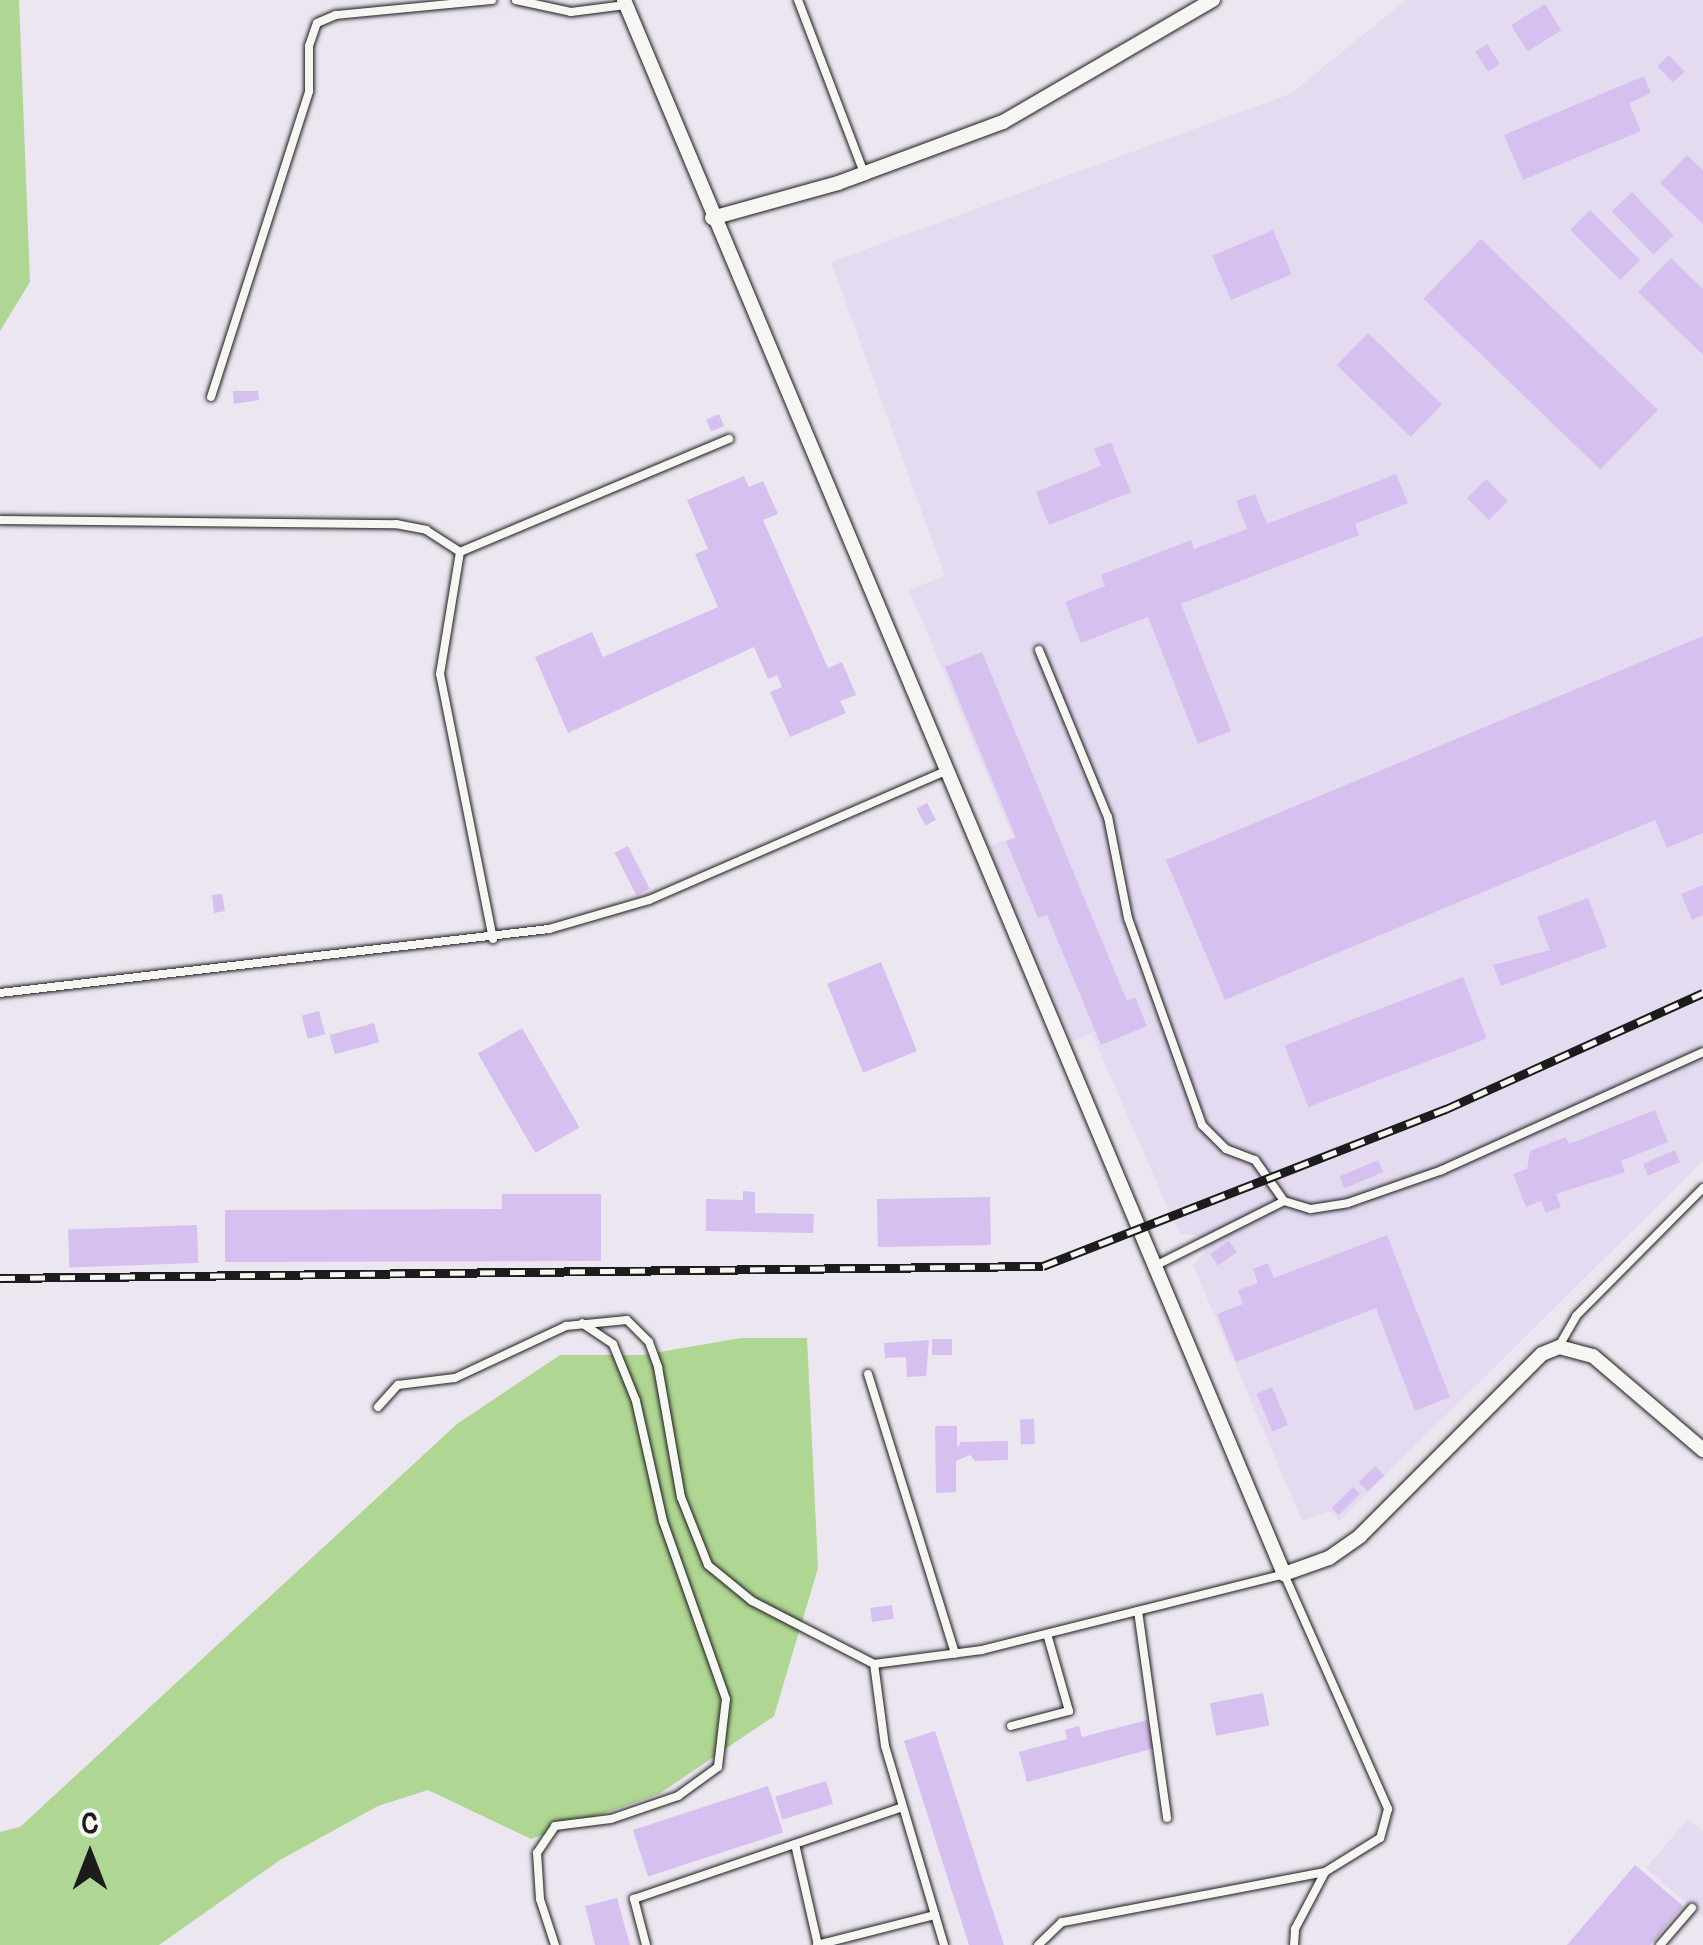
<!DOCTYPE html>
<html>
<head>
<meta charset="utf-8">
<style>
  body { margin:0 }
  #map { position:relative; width:1703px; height:1945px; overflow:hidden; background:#ece6f1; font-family:Pangolin,sans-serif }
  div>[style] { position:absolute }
  .built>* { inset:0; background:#e5dbf1 }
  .green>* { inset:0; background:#afd692 }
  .building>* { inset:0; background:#d6c0f0; transform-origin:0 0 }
  .roads { filter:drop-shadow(0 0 2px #1c1c1c) drop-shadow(0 0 2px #1c1c1c) }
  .lane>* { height:8px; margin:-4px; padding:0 4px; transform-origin:4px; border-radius:4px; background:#f6f6f2 }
  .street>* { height:14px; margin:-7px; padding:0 7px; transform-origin:7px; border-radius:7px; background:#f6f6f2 }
  .rail>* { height:9px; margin-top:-4.5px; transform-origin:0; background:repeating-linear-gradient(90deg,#f6f6f2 0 15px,#1c1c1c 0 30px); box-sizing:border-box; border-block:2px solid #1c1c1c }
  span { translate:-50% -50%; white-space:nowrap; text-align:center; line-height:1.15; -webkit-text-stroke:8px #f6f6f2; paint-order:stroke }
  .north { position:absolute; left:40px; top:1805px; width:100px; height:100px; -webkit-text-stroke:8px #f6f6f2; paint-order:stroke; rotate:0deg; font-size:28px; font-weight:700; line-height:40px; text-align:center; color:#1c1c1c }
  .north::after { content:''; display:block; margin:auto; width:35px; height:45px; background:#1c1c1c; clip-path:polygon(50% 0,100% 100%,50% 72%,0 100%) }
</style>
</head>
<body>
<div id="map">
  <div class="built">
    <div style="clip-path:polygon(1406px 0,1703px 0,1703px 1161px,1339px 1521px,1330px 1512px,1302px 1521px,1193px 1265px,1205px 1252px,1198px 1235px,1181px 1234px,1173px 1220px,1092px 1034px,1072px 1041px,988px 846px,1013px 837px,909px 590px,945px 576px,831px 262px,1290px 94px)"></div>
    <div style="clip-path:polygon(1688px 1819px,1703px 1832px,1703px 1917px,1646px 1868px)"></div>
  </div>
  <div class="green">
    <div style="clip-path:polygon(0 0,19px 0,30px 282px,0 331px)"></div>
    <div style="clip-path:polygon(741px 1338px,807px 1338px,818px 1568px,774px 1716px,659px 1794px,531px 1839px,428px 1790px,378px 1806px,280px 1860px,159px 1945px,0 1945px,0 1832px,20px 1827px,457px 1424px,560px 1355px,642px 1355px)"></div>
  </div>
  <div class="building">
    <div style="left:1545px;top:4px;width:31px;height:40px;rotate:58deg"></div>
    <div style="left:1487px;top:44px;width:24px;height:14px;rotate:57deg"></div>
    <div style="left:1669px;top:55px;width:23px;height:16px;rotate:47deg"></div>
    <div style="clip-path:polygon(1644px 76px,1651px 93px,1629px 103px,1641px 131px,1523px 180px,1504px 135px)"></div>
    <div style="clip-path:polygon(1687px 155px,1703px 170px,1703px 224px,1660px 183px)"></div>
    <div style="left:1632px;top:192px;width:60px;height:28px;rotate:46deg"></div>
    <div style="left:1590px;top:210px;width:71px;height:28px;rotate:45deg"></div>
    <div style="left:1273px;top:230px;width:48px;height:66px;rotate:67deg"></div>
    <div style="left:1481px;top:239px;width:246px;height:83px;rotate:44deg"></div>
    <div style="clip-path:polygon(1671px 258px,1703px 289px,1703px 355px,1638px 292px)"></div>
    <div style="left:1368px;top:333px;width:103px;height:45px;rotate:44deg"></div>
    <div style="clip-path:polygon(233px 391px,258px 391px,259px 400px,234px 404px)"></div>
    <div style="left:719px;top:414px;width:13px;height:14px;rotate:67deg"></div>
    <div style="clip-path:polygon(1111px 442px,1131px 492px,1049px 525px,1036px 492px,1101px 466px,1094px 449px)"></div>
    <div style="clip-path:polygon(1396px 474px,1408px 503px,1355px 524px,1359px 535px,1181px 604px,1231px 731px,1198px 744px,1148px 617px,1081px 643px,1065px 602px,1105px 586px,1101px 575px,1191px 540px,1194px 549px,1247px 529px,1236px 501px,1255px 494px,1267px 524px)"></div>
    <div style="clip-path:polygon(744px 476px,749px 487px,763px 481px,778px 514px,763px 520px,828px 668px,842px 662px,856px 695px,840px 701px,846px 713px,790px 737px,770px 692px,782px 687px,777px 675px,768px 679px,754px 647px,568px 733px,535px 657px,592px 632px,603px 657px,718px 607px,695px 554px,708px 549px,687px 500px)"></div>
    <div style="left:1486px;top:479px;width:31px;height:27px;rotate:45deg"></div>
    <div style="clip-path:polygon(1703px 636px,1703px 833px,1667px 848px,1655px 820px,1225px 1000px,1166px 860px)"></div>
    <div style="clip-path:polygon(982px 652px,1127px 1001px,1135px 997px,1147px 1026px,1101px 1045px,1047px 915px,1038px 918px,1006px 841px,1016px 838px,945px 667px)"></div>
    <div style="left:927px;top:803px;width:19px;height:12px;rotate:62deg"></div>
    <div style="left:628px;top:846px;width:48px;height:15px;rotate:63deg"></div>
    <div style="clip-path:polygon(1703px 885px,1703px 915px,1692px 920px,1681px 894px)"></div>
    <div style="clip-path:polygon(222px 894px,225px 911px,214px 913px,212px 895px)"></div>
    <div style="clip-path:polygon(1588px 898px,1607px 947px,1501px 986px,1493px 965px,1550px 950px,1537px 917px)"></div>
    <div style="left:881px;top:962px;width:96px;height:58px;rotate:68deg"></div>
    <div style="left:1463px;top:977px;width:66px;height:191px;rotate:69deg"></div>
    <div style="left:319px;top:1011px;width:24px;height:18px;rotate:75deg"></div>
    <div style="left:374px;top:1023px;width:20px;height:46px;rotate:75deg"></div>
    <div style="left:522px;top:1028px;width:115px;height:51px;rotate:60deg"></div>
    <div style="clip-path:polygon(1655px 1110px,1668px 1142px,1621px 1161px,1625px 1172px,1556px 1194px,1561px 1207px,1546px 1213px,1541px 1201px,1526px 1207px,1513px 1174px,1527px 1169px,1530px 1151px,1566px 1137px,1569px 1144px)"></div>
    <div style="left:1675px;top:1150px;width:13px;height:35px;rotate:67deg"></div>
    <div style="left:1378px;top:1160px;width:13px;height:42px;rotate:67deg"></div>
    <div style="clip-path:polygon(743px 1191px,755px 1192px,755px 1213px,814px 1214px,813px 1233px,706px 1231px,706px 1199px,743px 1200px)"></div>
    <div style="clip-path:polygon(502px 1194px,601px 1194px,601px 1261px,225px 1262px,225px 1210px,502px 1209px)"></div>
    <div style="left:990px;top:1197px;width:48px;height:113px;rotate:89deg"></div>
    <div style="left:197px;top:1225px;width:38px;height:129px;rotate:88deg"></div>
    <div style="clip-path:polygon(1387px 1235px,1450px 1397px,1415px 1411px,1376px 1308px,1236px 1362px,1217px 1314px,1243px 1304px,1238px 1290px,1258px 1283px,1253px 1269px,1268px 1263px,1274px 1278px)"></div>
    <div style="left:1229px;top:1241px;width:14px;height:23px;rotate:56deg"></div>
    <div style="left:952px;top:1339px;width:16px;height:20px;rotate:90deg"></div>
    <div style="clip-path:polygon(929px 1340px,926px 1376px,907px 1377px,906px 1357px,885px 1358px,884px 1343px)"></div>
    <div style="left:1272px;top:1387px;width:41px;height:17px;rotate:67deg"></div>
    <div style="left:1034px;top:1419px;width:25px;height:14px;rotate:88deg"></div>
    <div style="clip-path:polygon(935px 1426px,957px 1426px,957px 1448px,961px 1442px,1008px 1441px,1008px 1460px,975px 1461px,970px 1455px,956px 1461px,956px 1492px,936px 1493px)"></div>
    <div style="left:1375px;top:1466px;width:13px;height:23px;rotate:45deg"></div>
    <div style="left:1353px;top:1487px;width:10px;height:30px;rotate:45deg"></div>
    <div style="left:892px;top:1605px;width:14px;height:22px;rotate:82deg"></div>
    <div style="left:1263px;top:1693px;width:33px;height:54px;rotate:79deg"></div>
    <div style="clip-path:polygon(1147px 1720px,1155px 1748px,1027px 1782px,1019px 1752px,1067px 1739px,1065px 1730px,1079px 1726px,1082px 1737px)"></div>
    <div style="clip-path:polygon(935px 1731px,986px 1890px,1004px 1945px,969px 1945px,904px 1741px)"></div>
    <div style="left:826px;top:1781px;width:24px;height:53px;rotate:73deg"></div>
    <div style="left:768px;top:1786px;width:49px;height:142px;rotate:72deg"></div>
    <div style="clip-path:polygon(1635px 1865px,1683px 1906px,1650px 1945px,1567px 1945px)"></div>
    <div style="clip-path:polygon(617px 1898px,630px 1945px,595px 1945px,585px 1906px)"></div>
  </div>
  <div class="roads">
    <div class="lane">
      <div style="left:516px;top:0;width:56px;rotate:12.3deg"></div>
      <div style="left:571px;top:12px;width:55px;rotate:-7.3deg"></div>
      <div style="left:798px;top:0;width:185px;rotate:69.1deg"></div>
      <div style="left:211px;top:397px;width:321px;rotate:-72.2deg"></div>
      <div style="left:309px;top:91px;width:45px;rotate:-90deg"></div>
      <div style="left:309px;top:46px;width:24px;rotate:-71deg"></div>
      <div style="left:317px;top:23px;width:21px;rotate:-23deg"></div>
      <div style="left:336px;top:15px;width:157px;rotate:-5.5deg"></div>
      <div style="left:0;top:520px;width:396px;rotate:0.6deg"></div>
      <div style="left:396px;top:524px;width:31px;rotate:11deg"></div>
      <div style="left:426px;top:530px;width:40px;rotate:32.9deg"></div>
      <div style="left:1039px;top:650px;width:181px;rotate:67.6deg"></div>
      <div style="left:1108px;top:817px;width:103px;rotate:78.8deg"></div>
      <div style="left:1128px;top:918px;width:220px;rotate:70.3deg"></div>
      <div style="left:1202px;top:1125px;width:34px;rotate:45deg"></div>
      <div style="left:1226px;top:1149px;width:31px;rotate:21deg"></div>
      <div style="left:1255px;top:1160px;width:50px;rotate:54.7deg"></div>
      <div style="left:1284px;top:1201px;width:28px;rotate:17deg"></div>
      <div style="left:1311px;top:1209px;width:37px;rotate:-9deg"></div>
      <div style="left:1348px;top:1203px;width:100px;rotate:-19.3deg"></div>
      <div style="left:1442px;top:1170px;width:286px;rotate:-24.3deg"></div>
      <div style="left:493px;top:939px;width:270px;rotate:-101.3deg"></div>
      <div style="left:440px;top:674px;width:124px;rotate:-80.7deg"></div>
      <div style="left:460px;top:552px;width:292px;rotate:-22.8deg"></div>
      <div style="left:0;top:993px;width:553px;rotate:-6.65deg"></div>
      <div style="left:549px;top:929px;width:104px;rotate:-16.2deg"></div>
      <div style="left:649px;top:900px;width:326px;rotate:-23.5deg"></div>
      <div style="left:1155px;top:1266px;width:144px;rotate:-26.7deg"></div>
      <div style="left:1559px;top:1346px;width:34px;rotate:-60deg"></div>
      <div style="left:1576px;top:1316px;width:180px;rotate:-45.2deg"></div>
      <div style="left:868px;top:1374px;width:293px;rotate:72.7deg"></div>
      <div style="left:378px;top:1407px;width:30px;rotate:-48deg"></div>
      <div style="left:398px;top:1385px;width:57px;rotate:-7deg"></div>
      <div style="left:455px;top:1378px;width:123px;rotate:-25.1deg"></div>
      <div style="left:566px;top:1326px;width:61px;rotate:-5.6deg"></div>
      <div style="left:627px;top:1320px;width:31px;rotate:45deg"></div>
      <div style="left:649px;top:1342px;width:27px;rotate:70deg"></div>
      <div style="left:658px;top:1367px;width:132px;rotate:80deg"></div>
      <div style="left:681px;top:1497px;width:73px;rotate:68.3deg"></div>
      <div style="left:708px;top:1565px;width:57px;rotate:39.3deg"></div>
      <div style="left:752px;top:1601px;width:137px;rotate:27.3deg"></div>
      <div style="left:1138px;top:1611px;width:209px;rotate:82deg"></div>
      <div style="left:1011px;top:1726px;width:60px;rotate:-14.5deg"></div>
      <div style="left:1069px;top:1711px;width:80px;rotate:-105.9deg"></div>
      <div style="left:795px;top:1844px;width:104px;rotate:77.2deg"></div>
      <div style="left:555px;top:1945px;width:48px;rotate:-108.1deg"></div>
      <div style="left:540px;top:1899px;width:46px;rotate:-93.7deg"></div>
      <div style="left:537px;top:1853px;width:32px;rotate:-56deg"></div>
      <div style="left:555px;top:1826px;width:56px;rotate:-7.1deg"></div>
      <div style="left:611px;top:1819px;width:71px;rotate:-18.9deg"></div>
      <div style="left:678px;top:1796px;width:49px;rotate:-35.9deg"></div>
      <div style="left:718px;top:1767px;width:68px;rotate:-83.3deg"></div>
      <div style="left:726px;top:1699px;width:189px;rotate:-109.5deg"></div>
      <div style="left:663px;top:1521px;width:123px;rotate:-102.7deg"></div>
      <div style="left:636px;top:1401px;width:61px;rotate:-112deg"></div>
      <div style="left:613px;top:1344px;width:37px;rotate:-146deg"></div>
      <div style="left:646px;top:1945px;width:48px;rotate:-104.6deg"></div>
      <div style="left:634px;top:1899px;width:284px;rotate:-18.9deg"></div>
      <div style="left:817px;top:1945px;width:122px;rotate:-14.3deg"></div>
      <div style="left:944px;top:1945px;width:208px;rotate:-106.5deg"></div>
      <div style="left:885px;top:1746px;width:83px;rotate:-97.6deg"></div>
      <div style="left:874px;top:1664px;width:109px;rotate:-7.4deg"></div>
      <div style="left:982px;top:1650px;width:311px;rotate:-14.1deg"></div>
      <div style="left:1284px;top:1574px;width:257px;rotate:66.1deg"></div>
      <div style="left:1388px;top:1809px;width:30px;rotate:105deg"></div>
      <div style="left:1380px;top:1838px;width:65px;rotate:148.3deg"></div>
      <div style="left:1325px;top:1872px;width:268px;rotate:169.2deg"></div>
      <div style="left:1062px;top:1922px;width:33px;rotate:136deg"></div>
      <div style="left:1294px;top:1945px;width:16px;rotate:-86deg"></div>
      <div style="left:1295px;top:1929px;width:64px;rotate:-62.2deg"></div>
      <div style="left:1660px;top:1945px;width:49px;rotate:-49.1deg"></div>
    </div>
    <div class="street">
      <div style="left:624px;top:0;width:1707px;rotate:67.25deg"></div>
      <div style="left:1284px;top:1574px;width:48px;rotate:-19.6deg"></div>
      <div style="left:1329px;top:1558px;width:38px;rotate:-35deg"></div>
      <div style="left:1360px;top:1536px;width:257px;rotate:-45deg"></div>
      <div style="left:1542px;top:1354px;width:18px;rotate:-22deg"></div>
      <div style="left:1559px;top:1347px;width:35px;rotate:15deg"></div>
      <div style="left:1593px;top:1356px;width:145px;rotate:40.5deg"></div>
      <div style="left:712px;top:218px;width:131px;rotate:-15.5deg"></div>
      <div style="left:838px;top:183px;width:176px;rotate:-20.3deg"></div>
      <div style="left:1003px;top:122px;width:243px;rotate:-30.2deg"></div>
    </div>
  </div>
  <div class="rail">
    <div style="left:0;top:1278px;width:1043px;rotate:-0.66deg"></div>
    <div style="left:1043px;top:1266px;width:433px;rotate:-21.3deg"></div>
    <div style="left:1446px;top:1109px;width:282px;rotate:-24.3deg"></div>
  </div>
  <div class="north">С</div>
</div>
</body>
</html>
